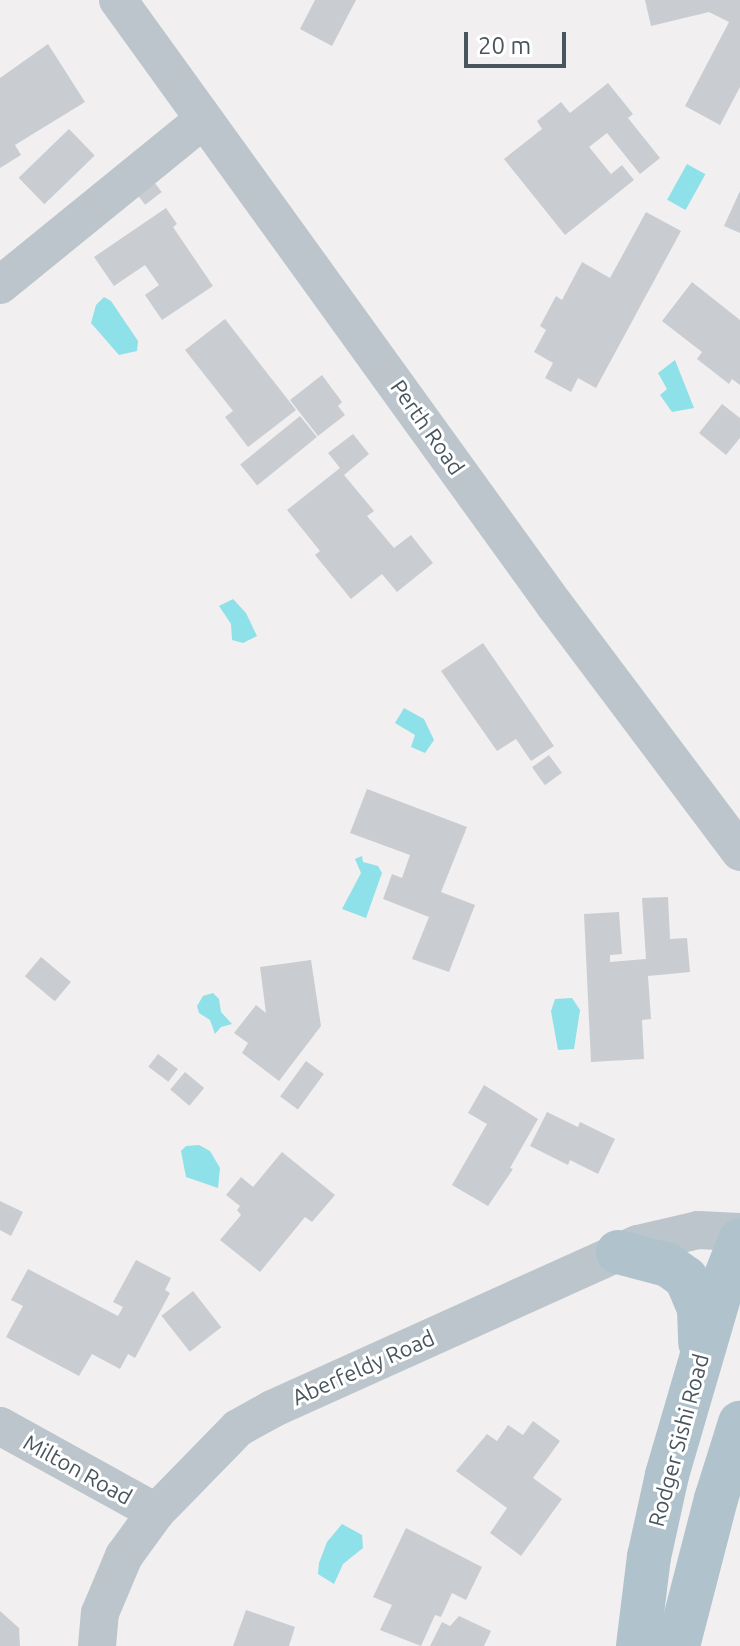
<!DOCTYPE html>
<html>
<head>
<meta charset="utf-8">
<style>
  body { margin:0 }
  #map { position:relative; width:740px; height:1646px; overflow:hidden; background:#f1efef; font-family:Ubuntu,sans-serif }
  div>[style] { position:absolute }
  .water>* { inset:0; background:#8ee1e8; transform-origin:0 0 }
  .building>* { inset:0; background:#c9cdd1; transform-origin:0 0 }
  .minor>* { height:38px; margin:-19px; padding:0 19px; transform-origin:19px; border-radius:19px; background:#bbc5cb }
  .major>* { height:44px; margin:-22px; padding:0 22px; transform-origin:22px; border-radius:22px; background:#b0c2cc }
  span { translate:-50% -50%; white-space:nowrap; text-align:center; line-height:1.15; -webkit-text-stroke:6px #fff; paint-order:stroke }
  .street-label { font-size:22px; color:#48555c }
  .scale { position:absolute; left:464px; top:32px; width:102px; height:36px; box-sizing:border-box; border:4px solid #48555c; border-top:0; padding-left:10px; font-size:24px; line-height:28px; white-space:nowrap; color:#48555c; -webkit-text-stroke:6px #fff; paint-order:stroke }
</style>
</head>
<body>
<div id="map">
  <div class="water">
    <div style="left:687px;top:164px;width:21px;height:41px;rotate:29deg"></div>
    <div style="clip-path:polygon(104px 297px,111px 301px,138px 341px,137px 351px,119px 355px,91px 323px,96px 305px)"></div>
    <div style="clip-path:polygon(675px 360px,694px 408px,672px 412px,660px 395px,667px 389px,658px 373px)"></div>
    <div style="clip-path:polygon(233px 599px,246px 613px,257px 636px,243px 643px,232px 640px,231px 624px,219px 606px)"></div>
    <div style="clip-path:polygon(404px 708px,424px 719px,434px 740px,425px 753px,411px 747px,415px 735px,395px 723px)"></div>
    <div style="clip-path:polygon(362px 856px,363px 862px,378px 866px,382px 873px,366px 918px,342px 909px,361px 873px,355px 859px)"></div>
    <div style="clip-path:polygon(213px 993px,219px 999px,221px 1012px,232px 1024px,221px 1027px,215px 1034px,210px 1020px,199px 1013px,197px 1006px,203px 996px)"></div>
    <div style="clip-path:polygon(572px 998px,580px 1010px,574px 1049px,558px 1050px,551px 1011px,555px 999px)"></div>
    <div style="clip-path:polygon(199px 1145px,210px 1151px,220px 1168px,218px 1188px,186px 1177px,181px 1151px,186px 1146px)"></div>
    <div style="clip-path:polygon(342px 1524px,362px 1535px,363px 1548px,343px 1564px,334px 1584px,318px 1574px,319px 1563px,327px 1542px)"></div>
  </div>
  <div class="building">
    <div style="clip-path:polygon(315px 0,356px 0,332px 46px,300px 29px)"></div>
    <div style="clip-path:polygon(645px 0,740px 0,740px 87px,720px 125px,685px 106px,729px 22px,709px 12px,651px 26px)"></div>
    <div style="clip-path:polygon(48px 44px,85px 102px,15px 145px,21px 155px,0 168px,0 78px)"></div>
    <div style="clip-path:polygon(608px 83px,633px 114px,628px 118px,660px 158px,640px 174px,607px 133px,589px 147px,611px 174px,622px 165px,634px 180px,565px 235px,504px 159px,542px 129px,537px 121px,561px 102px,570px 113px)"></div>
    <div style="left:69px;top:129px;width:37px;height:70px;rotate:46deg"></div>
    <div style="left:147px;top:173px;width:24px;height:21px;rotate:52deg"></div>
    <div style="clip-path:polygon(740px 191px,740px 233px,724px 226px)"></div>
    <div style="clip-path:polygon(166px 208px,177px 224px,173px 227px,213px 286px,162px 320px,145px 295px,159px 285px,145px 265px,114px 286px,94px 257px)"></div>
    <div style="clip-path:polygon(646px 212px,681px 231px,596px 388px,578px 378px,571px 392px,545px 378px,553px 363px,534px 352px,546px 330px,540px 326px,556px 296px,562px 300px,582px 262px,610px 278px)"></div>
    <div style="clip-path:polygon(692px 282px,740px 320px,740px 385px,732px 379px,729px 384px,697px 359px,702px 352px,662px 321px)"></div>
    <div style="clip-path:polygon(225px 319px,296px 410px,248px 447px,225px 417px,233px 411px,185px 350px)"></div>
    <div style="clip-path:polygon(322px 375px,342px 402px,338px 406px,345px 415px,318px 436px,290px 400px)"></div>
    <div style="clip-path:polygon(722px 404px,740px 418px,740px 438px,726px 455px,699px 433px)"></div>
    <div style="left:300px;top:416px;width:27px;height:77px;rotate:51deg"></div>
    <div style="clip-path:polygon(353px 434px,369px 454px,344px 475px,374px 511px,367px 516px,394px 548px,411px 535px,433px 563px,397px 592px,382px 574px,351px 599px,315px 555px,320px 551px,287px 510px,340px 468px,328px 453px)"></div>
    <div style="clip-path:polygon(483px 643px,554px 746px,531px 761px,516px 739px,497px 751px,441px 671px)"></div>
    <div style="left:549px;top:755px;width:22px;height:21px;rotate:54deg"></div>
    <div style="clip-path:polygon(367px 789px,467px 827px,441px 892px,475px 905px,449px 972px,412px 959px,429px 917px,383px 899px,392px 874px,402px 878px,410px 855px,350px 833px)"></div>
    <div style="clip-path:polygon(668px 897px,670px 939px,687px 938px,690px 972px,648px 976px,651px 1019px,642px 1020px,644px 1059px,591px 1062px,584px 914px,619px 912px,622px 954px,610px 955px,610px 962px,646px 959px,642px 898px)"></div>
    <div style="left:41px;top:957px;width:39px;height:25px;rotate:40deg"></div>
    <div style="clip-path:polygon(311px 960px,321px 1026px,279px 1081px,242px 1053px,248px 1043px,234px 1033px,256px 1005px,266px 1013px,260px 967px)"></div>
    <div style="left:158px;top:1054px;width:25px;height:16px;rotate:37deg"></div>
    <div style="left:306px;top:1061px;width:22px;height:44px;rotate:36deg"></div>
    <div style="left:185px;top:1072px;width:25px;height:23px;rotate:40deg"></div>
    <div style="clip-path:polygon(484px 1085px,538px 1119px,510px 1168px,513px 1169px,488px 1206px,452px 1185px,487px 1124px,468px 1113px)"></div>
    <div style="clip-path:polygon(547px 1112px,578px 1127px,580px 1122px,615px 1139px,598px 1174px,570px 1160px,568px 1165px,530px 1146px)"></div>
    <div style="clip-path:polygon(282px 1152px,335px 1195px,312px 1222px,305px 1217px,260px 1272px,220px 1240px,241px 1215px,237px 1210px,240px 1206px,226px 1195px,241px 1177px,253px 1187px)"></div>
    <div style="clip-path:polygon(0 1201px,23px 1212px,11px 1236px,0 1230px)"></div>
    <div style="clip-path:polygon(136px 1260px,171px 1278px,165px 1290px,170px 1293px,135px 1358px,128px 1354px,120px 1369px,92px 1354px,79px 1376px,6px 1337px,23px 1306px,11px 1300px,28px 1269px,118px 1316px,123px 1307px,113px 1302px)"></div>
    <div style="left:193px;top:1291px;width:46px;height:40px;rotate:52deg"></div>
    <div style="clip-path:polygon(533px 1421px,560px 1441px,533px 1478px,562px 1499px,521px 1556px,490px 1533px,507px 1508px,456px 1471px,487px 1434px,497px 1441px,508px 1425px,523px 1435px)"></div>
    <div style="clip-path:polygon(406px 1528px,482px 1567px,466px 1600px,452px 1593px,441px 1617px,435px 1615px,421px 1646px,380px 1630px,392px 1605px,373px 1597px)"></div>
    <div style="clip-path:polygon(246px 1610px,295px 1627px,289px 1646px,233px 1646px)"></div>
    <div style="clip-path:polygon(0 1611px,19px 1628px,20px 1646px,0 1646px)"></div>
    <div style="clip-path:polygon(459px 1616px,491px 1631px,484px 1646px,430px 1646px,442px 1622px,450px 1626px)"></div>
  </div>
  <div class="minor">
    <div style="left:118px;top:0;width:745px;rotate:54.18deg"></div>
    <div style="left:554px;top:604px;width:310px;rotate:53.1deg"></div>
    <div style="left:0;top:285px;width:262px;rotate:-39.1deg"></div>
    <div style="left:0;top:1426px;width:178px;rotate:28.9deg"></div>
    <div style="left:97px;top:1646px;width:33px;rotate:-85deg"></div>
    <div style="left:100px;top:1613px;width:62px;rotate:-67.2deg"></div>
    <div style="left:124px;top:1556px;width:54px;rotate:-54deg"></div>
    <div style="left:156px;top:1512px;width:117px;rotate:-45.7deg"></div>
    <div style="left:238px;top:1428px;width:39px;rotate:-29deg"></div>
    <div style="left:272px;top:1409px;width:401px;rotate:-24.3deg"></div>
    <div style="left:638px;top:1244px;width:62px;rotate:-13.1deg"></div>
    <div style="left:698px;top:1230px;width:42px;rotate:2.7deg"></div>
  </div>
  <div class="major">
    <div style="left:618px;top:1252px;width:52px;rotate:14.6deg"></div>
    <div style="left:668px;top:1265px;width:22px;rotate:36deg"></div>
    <div style="left:686px;top:1278px;width:33px;rotate:67deg"></div>
    <div style="left:699px;top:1308px;width:35px;rotate:88deg"></div>
    <div style="left:638px;top:1646px;width:90px;rotate:-83deg"></div>
    <div style="left:649px;top:1557px;width:84px;rotate:-77.6deg"></div>
    <div style="left:667px;top:1475px;width:200px;rotate:-73.7deg"></div>
    <div style="left:723px;top:1283px;width:46px;rotate:-68.4deg"></div>
    <div style="left:678px;top:1646px;width:152px;rotate:-75.5deg"></div>
    <div style="left:716px;top:1499px;width:80px;rotate:-72.5deg"></div>
  </div>
  <div class="street-label">
    <span style="left:428px;top:427px;rotate:55deg">Perth Road</span>
    <span style="left:363px;top:1367px;rotate:-24deg">Aberfeldy Road</span>
    <span style="left:678px;top:1440px;rotate:-75deg">Rodger Sishi Road</span>
    <span style="left:78px;top:1469px;rotate:29deg">Milton Road</span>
  </div>
  <div class="scale">20 m</div>
</div>
</body>
</html>
